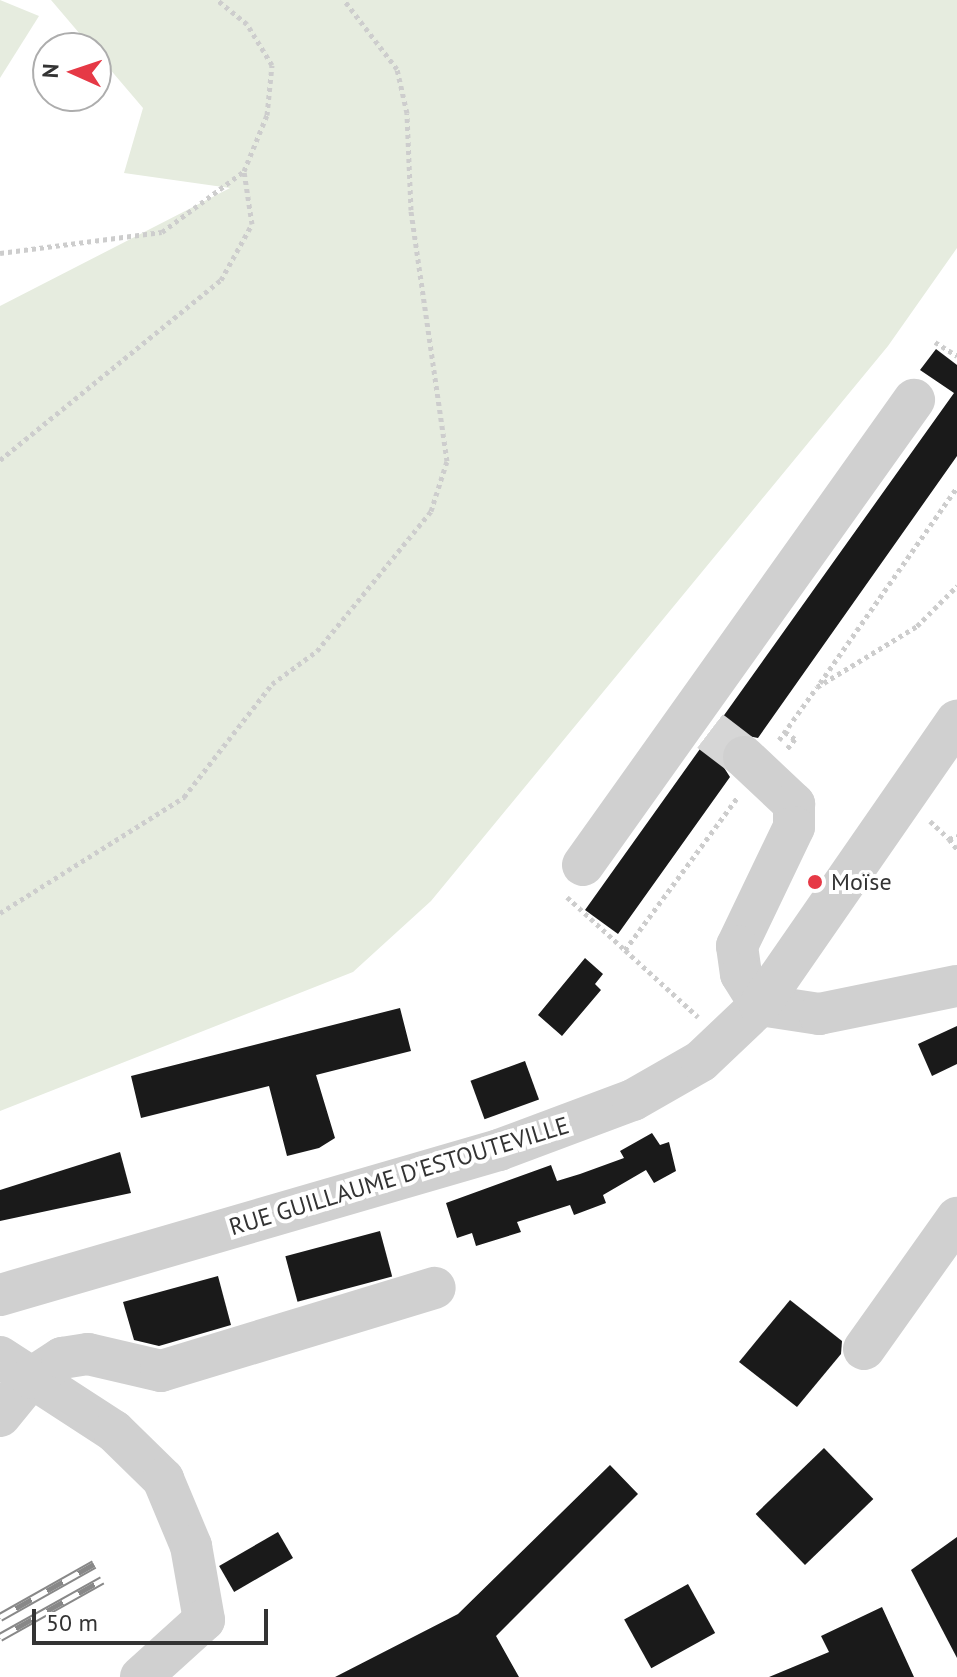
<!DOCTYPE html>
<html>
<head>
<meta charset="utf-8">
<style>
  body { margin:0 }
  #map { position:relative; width:957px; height:1677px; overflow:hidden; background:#fff; font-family:"PT Sans",sans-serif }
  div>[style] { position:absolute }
  .green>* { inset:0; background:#e6ecdf }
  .building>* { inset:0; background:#1a1a1a; transform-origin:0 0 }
  .minor-tunnel>* { height:42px; margin-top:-21px; transform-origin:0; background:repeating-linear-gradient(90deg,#d6d6d6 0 42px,transparent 0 63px) }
  .path>* { height:5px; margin-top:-2.5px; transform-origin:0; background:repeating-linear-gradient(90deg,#cdcdcd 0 4px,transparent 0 8px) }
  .minor>* { height:42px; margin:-21px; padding:0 21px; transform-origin:21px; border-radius:21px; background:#d0d0d0 }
  .rail>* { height:9px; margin-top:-4.5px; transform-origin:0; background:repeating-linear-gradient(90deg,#fff 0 18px,#888 0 36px); box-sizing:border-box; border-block:2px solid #888 }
  .dots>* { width:22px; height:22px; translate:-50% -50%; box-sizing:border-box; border:4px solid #fff; border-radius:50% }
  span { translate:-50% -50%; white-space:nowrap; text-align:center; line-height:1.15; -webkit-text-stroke:8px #fff; paint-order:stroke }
  .poi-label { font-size:24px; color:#333 }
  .left { translate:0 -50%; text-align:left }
  .street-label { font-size:24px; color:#333 }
  .north { position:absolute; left:32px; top:32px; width:80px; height:80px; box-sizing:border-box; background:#fff; border:2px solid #adadad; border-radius:50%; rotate:273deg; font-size:22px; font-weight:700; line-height:32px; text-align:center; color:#333 }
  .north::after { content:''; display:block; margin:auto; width:28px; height:36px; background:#e63946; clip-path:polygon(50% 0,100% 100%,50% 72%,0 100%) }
  .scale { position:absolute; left:32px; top:1609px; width:236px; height:36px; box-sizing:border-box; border:4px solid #333; border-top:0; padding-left:10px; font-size:24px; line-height:28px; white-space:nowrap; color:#333; -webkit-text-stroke:6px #fff; paint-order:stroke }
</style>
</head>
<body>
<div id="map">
  <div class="green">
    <div style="clip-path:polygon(0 0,39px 16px,0 78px)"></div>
    <div style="clip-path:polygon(51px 0,957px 0,957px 248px,888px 346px,431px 901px,353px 972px,0 1111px,0 306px,230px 188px,124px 173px,143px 108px)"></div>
  </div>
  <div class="building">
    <div style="clip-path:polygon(936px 349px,957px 365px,957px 456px,758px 738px,738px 734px,726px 741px,721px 763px,730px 777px,618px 934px,585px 910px,954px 393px,920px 370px)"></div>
    <div style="clip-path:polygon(585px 958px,603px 974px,595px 984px,601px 990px,562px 1036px,538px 1015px)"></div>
    <div style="clip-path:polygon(400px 1008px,411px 1051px,316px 1075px,335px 1138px,319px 1148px,287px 1156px,269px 1086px,141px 1118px,131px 1076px)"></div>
    <div style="clip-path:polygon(957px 1026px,957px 1064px,932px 1076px,918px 1044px)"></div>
    <div style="left:525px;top:1061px;width:41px;height:58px;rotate:70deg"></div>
    <div style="clip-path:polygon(652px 1133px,660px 1145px,669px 1142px,676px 1171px,654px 1183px,646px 1170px,603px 1195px,606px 1203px,574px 1215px,570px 1205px,517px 1222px,521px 1232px,476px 1246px,472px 1233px,457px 1238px,446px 1203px,551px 1165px,557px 1181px,580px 1174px,624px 1158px,620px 1151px)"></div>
    <div style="clip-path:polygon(120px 1152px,131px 1193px,0 1221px,0 1190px)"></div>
    <div style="left:380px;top:1231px;width:47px;height:98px;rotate:75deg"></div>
    <div style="clip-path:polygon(218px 1276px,231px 1325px,159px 1346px,134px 1340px,123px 1302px)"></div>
    <div style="clip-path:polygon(790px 1300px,842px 1341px,841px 1354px,797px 1407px,739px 1362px)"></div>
    <div style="left:824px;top:1448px;width:71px;height:95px;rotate:46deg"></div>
    <div style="clip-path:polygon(610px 1465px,638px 1494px,496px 1636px,519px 1677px,335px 1677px,458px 1614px)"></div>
    <div style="left:278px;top:1532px;width:30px;height:68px;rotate:60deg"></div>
    <div style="clip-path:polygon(957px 1537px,957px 1658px,911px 1570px)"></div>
    <div style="left:688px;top:1584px;width:56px;height:73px;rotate:61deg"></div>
    <div style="clip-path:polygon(882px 1607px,914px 1677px,769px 1677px,829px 1652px,821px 1636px)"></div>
  </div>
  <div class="minor-tunnel">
    <div style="left:710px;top:731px;width:43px;rotate:37.4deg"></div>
  </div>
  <div class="path">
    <div style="left:0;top:253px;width:163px;rotate:-7.4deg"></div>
    <div style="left:162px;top:232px;width:102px;rotate:-36.6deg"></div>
    <div style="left:244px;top:171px;width:61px;rotate:-67.7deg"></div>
    <div style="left:267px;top:115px;width:50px;rotate:-84.3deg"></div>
    <div style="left:272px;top:65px;width:48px;rotate:-121.4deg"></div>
    <div style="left:247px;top:24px;width:38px;rotate:-141deg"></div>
    <div style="left:935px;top:342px;width:26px;rotate:32deg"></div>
    <div style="left:0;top:460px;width:285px;rotate:-39.2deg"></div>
    <div style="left:221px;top:280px;width:64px;rotate:-61deg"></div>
    <div style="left:252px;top:224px;width:54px;rotate:-98.6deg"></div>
    <div style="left:820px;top:683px;width:239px;rotate:-55deg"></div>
    <div style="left:785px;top:732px;width:12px;rotate:35deg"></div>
    <div style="left:795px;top:739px;width:13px;rotate:129deg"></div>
    <div style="left:779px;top:740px;width:65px;rotate:-54.4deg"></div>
    <div style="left:817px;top:687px;width:117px;rotate:-31.4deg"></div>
    <div style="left:917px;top:626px;width:57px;rotate:-45deg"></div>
    <div style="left:930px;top:821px;width:26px;rotate:43deg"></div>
    <div style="left:949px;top:839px;width:9px;rotate:-21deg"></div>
    <div style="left:949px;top:839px;width:13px;rotate:51deg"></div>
    <div style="left:567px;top:897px;width:79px;rotate:42.4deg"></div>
    <div style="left:625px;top:950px;width:190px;rotate:-53.6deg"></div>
    <div style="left:0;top:913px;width:218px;rotate:-32.2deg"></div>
    <div style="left:184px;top:797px;width:143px;rotate:-52.1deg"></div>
    <div style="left:272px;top:684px;width:56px;rotate:-36.3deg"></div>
    <div style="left:317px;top:651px;width:181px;rotate:-50.8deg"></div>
    <div style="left:431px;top:511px;width:52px;rotate:-72.3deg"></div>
    <div style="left:447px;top:461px;width:254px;rotate:-98.2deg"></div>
    <div style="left:411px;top:210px;width:97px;rotate:-92.4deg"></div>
    <div style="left:407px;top:113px;width:45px;rotate:-102.8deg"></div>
    <div style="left:397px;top:69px;width:87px;rotate:-127.5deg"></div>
    <div style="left:625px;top:950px;width:99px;rotate:42.5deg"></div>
  </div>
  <div class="minor">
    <div style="left:744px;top:757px;width:69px;rotate:43.2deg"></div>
    <div style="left:794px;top:804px;width:23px;rotate:90deg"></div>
    <div style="left:794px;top:827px;width:132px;rotate:115.6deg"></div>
    <div style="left:737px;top:946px;width:28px;rotate:82deg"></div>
    <div style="left:741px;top:974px;width:36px;rotate:58deg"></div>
    <div style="left:760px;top:1005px;width:60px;rotate:8.7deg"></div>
    <div style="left:819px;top:1014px;width:141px;rotate:-11.5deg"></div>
    <div style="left:583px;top:865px;width:571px;rotate:-54.56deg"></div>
    <div style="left:0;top:1295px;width:520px;rotate:-16.2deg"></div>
    <div style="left:499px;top:1150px;width:143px;rotate:-20.5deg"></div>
    <div style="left:633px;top:1100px;width:78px;rotate:-29.8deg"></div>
    <div style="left:701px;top:1061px;width:81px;rotate:-43.5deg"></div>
    <div style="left:760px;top:1005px;width:346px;rotate:-55.3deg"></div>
    <div style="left:864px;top:1349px;width:161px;rotate:-54.6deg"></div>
    <div style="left:0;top:1357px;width:136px;rotate:33deg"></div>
    <div style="left:114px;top:1431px;width:69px;rotate:44.4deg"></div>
    <div style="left:163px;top:1479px;width:73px;rotate:67.3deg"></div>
    <div style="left:191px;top:1546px;width:75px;rotate:80deg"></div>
    <div style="left:204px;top:1620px;width:85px;rotate:137.9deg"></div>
    <div style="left:0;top:1416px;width:49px;rotate:-50.8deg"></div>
    <div style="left:31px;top:1378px;width:37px;rotate:-33deg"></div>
    <div style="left:62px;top:1358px;width:26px;rotate:-9deg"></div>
    <div style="left:88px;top:1354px;width:75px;rotate:13.1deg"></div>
    <div style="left:161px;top:1371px;width:286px;rotate:-16.9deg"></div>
  </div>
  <div class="rail">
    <div style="left:0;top:1617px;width:108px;rotate:-29.4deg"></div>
    <div style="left:0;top:1637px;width:117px;rotate:-29.2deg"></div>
  </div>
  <div class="dots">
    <div style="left:815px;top:882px;background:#e63946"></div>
  </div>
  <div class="poi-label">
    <span class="left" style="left:831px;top:882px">Moïse</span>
  </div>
  <div class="street-label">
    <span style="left:399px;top:1176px;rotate:-17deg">RUE GUILLAUME D'ESTOUTEVILLE</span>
  </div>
  <div class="north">N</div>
  <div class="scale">50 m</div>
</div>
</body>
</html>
